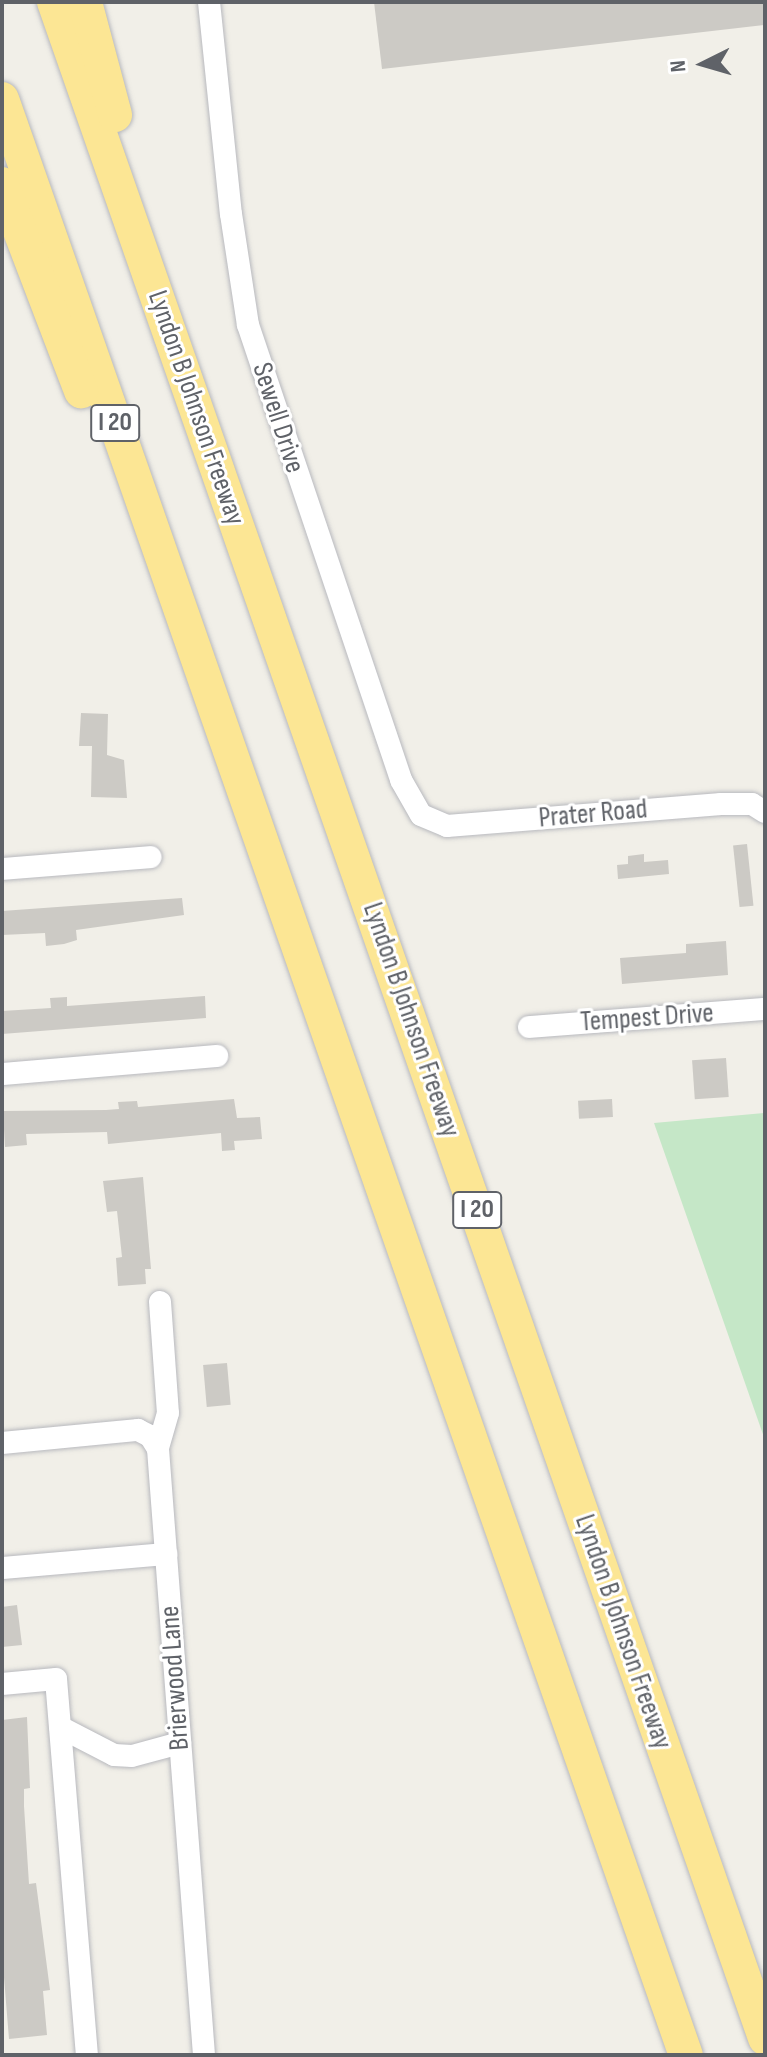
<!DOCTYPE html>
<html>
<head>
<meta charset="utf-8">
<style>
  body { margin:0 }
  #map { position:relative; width:767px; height:2057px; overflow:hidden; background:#f1efe8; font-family:"Sofia Sans Condensed",sans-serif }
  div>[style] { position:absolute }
  .green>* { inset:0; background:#c5e7c7 }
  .building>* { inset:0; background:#cccac5; transform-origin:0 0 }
  .roads { filter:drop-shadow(0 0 2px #b8b9be) drop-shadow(0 0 2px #b8b9be) }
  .minor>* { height:22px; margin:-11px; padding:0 11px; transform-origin:11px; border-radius:11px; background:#fff }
  .highway>* { height:34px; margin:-17px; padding:0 17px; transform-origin:17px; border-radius:17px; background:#fce694 }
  span { translate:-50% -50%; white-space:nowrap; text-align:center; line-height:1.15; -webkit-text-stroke:6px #fff; paint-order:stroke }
  .shield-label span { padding:2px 6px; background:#fff; border:2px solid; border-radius:6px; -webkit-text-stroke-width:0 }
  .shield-label { font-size:26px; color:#5f6268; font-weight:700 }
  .street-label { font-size:28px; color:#5f6268 }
  .frame { position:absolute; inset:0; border:4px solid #5f6268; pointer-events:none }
  .north { position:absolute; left:663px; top:24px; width:80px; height:80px; -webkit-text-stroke:6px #fff; paint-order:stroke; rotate:265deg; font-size:22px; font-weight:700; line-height:32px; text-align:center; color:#5f6268 }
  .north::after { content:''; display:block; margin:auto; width:28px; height:36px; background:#5f6268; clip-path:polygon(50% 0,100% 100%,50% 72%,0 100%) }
</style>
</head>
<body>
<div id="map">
  <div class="green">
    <div style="clip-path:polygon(765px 1113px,765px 1440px,654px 1123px)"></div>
  </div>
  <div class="building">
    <div style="clip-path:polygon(374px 2px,765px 2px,765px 25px,382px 69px)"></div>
    <div style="clip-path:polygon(81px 713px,108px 714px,107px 755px,124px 760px,127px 798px,91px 797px,92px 746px,79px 746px)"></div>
    <div style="left:747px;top:844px;width:62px;height:14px;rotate:84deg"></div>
    <div style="clip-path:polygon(644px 854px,644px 862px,668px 860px,669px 874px,618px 879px,617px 865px,628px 864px,628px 856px)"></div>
    <div style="clip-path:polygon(182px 898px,184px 915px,76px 930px,77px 940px,64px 944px,46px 946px,45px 933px,2px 935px,2px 911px)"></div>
    <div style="clip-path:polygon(726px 941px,728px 975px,622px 984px,620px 958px,686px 953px,686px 944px)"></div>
    <div style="clip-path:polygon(205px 996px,206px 1018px,2px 1034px,2px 1011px,51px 1008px,50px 998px,67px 997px,67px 1006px)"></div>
    <div style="left:726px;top:1058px;width:39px;height:34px;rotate:86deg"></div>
    <div style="clip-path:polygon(234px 1099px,237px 1118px,260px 1117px,262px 1139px,234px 1141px,235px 1150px,222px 1151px,221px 1133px,108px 1144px,107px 1132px,26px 1134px,27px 1145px,5px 1147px,3px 1111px,106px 1110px,119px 1109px,118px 1102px,137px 1101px,138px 1107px)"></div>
    <div style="left:612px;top:1099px;width:18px;height:34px;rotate:87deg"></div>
    <div style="clip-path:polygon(143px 1177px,151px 1269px,145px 1269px,146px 1284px,118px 1286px,116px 1258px,122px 1257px,117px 1211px,107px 1212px,103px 1181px)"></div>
    <div style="left:227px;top:1363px;width:42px;height:24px;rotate:85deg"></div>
    <div style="clip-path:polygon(17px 1605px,22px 1645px,2px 1647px,2px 1607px)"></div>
    <div style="clip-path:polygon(27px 1717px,30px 1788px,24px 1789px,24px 1806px,29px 1884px,36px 1883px,50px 1990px,43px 1991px,47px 2035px,9px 2039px,2px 1953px,2px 1720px)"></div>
  </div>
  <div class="roads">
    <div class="minor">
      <div style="left:209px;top:2px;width:213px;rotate:84.1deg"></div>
      <div style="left:231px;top:214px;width:112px;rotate:81.3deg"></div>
      <div style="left:248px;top:325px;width:480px;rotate:71.4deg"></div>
      <div style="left:401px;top:780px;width:40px;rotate:60.3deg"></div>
      <div style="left:421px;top:815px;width:28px;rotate:23deg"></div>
      <div style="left:447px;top:826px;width:275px;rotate:-4.6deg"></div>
      <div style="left:721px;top:804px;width:31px"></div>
      <div style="left:752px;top:804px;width:15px;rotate:32deg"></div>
      <div style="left:2px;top:869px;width:149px;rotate:-4.6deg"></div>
      <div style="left:529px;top:1027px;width:237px;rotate:-4.4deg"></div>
      <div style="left:2px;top:1074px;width:216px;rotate:-4.8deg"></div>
      <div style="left:160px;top:1302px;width:111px;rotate:85.9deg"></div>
      <div style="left:168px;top:1413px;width:37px;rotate:106deg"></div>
      <div style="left:158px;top:1449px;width:608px;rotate:85.66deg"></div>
      <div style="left:2px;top:1443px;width:137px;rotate:-5.5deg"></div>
      <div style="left:138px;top:1430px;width:13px;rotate:27deg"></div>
      <div style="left:150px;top:1436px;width:15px;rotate:58deg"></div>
      <div style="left:2px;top:1568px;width:165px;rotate:-4.9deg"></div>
      <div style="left:2px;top:1684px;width:54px;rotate:-5.3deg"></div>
      <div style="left:56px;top:1679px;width:377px;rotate:85.3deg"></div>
      <div style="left:60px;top:1727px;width:61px;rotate:27.4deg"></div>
      <div style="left:114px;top:1755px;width:18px;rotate:3deg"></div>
      <div style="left:132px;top:1756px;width:50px;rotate:-15.2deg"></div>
    </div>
    <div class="highway">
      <div style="left:54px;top:2px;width:2157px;rotate:70.75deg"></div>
      <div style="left:85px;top:2px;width:117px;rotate:75.1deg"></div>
      <div style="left:2px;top:99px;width:2072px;rotate:70.73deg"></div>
      <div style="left:2px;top:184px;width:222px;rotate:69.1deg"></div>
    </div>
  </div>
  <div class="shield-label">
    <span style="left:115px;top:423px">I 20</span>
    <span style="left:477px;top:1210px">I 20</span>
  </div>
  <div class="street-label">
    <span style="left:196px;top:408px;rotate:71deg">Lyndon B Johnson Freeway</span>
    <span style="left:278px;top:418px;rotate:72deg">Sewell Drive</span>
    <span style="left:593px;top:814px;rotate:-5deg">Prater Road</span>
    <span style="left:647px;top:1018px;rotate:-4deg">Tempest Drive</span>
    <span style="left:411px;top:1020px;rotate:71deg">Lyndon B Johnson Freeway</span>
    <span style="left:623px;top:1632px;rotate:71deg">Lyndon B Johnson Freeway</span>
    <span style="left:175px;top:1678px;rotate:-94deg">Brierwood Lane</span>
  </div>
  <div class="frame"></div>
  <div class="north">N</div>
</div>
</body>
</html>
